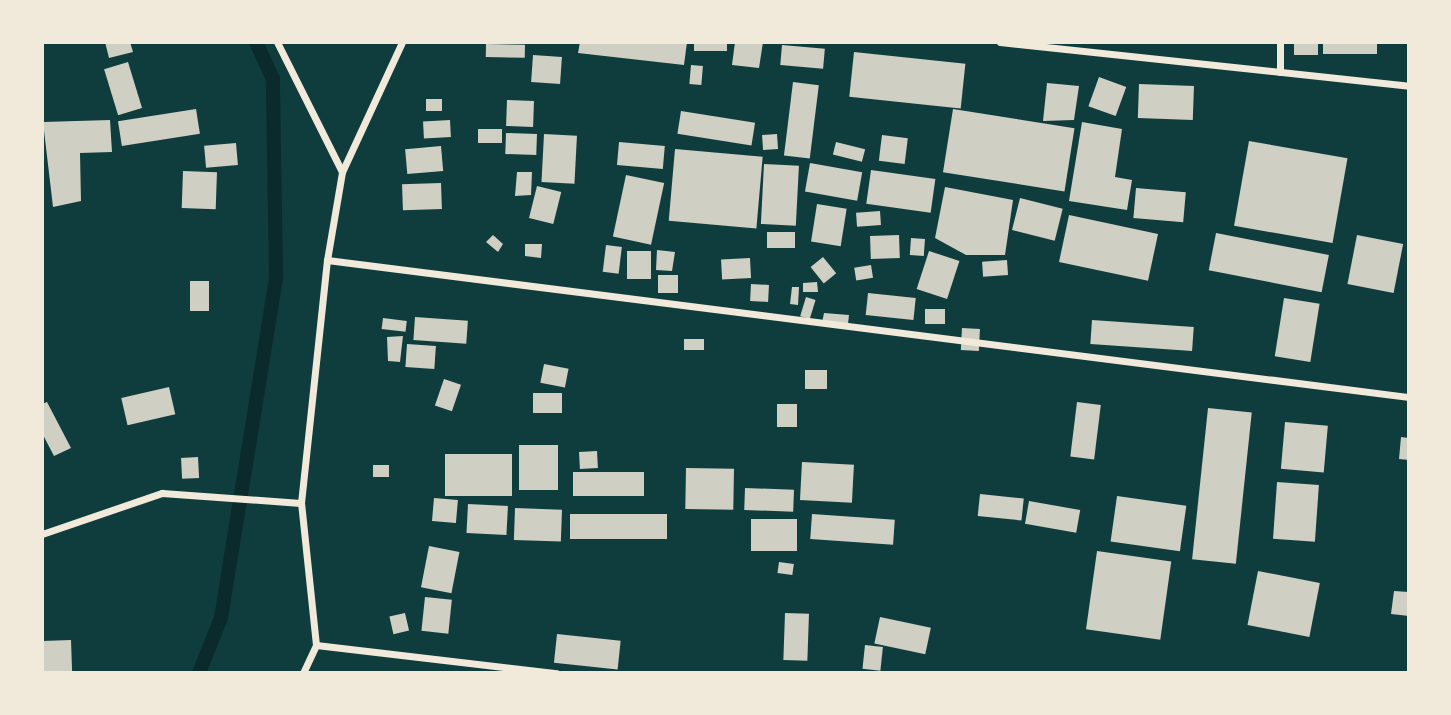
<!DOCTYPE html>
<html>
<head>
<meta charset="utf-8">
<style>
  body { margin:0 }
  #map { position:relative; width:1451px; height:715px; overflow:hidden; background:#0f3d3e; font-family:Montserrat,sans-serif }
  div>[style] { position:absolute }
  .stream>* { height:14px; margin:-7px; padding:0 7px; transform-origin:7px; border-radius:7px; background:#0a2a2b }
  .building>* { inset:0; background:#cfcfc3; transform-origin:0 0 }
  .minor>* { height:7px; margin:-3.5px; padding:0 3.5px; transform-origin:3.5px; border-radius:3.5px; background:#f1e9da }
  span { translate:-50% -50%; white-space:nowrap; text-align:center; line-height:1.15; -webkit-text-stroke:6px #f1e9da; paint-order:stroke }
  .frame { position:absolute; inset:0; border:44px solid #f1e9da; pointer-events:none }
</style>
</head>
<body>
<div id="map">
  <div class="stream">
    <div style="left:199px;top:673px;width:59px;rotate:-68.2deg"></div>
    <div style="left:221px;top:618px;width:344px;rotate:-80.8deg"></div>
    <div style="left:276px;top:278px;width:199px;rotate:-90.9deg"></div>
    <div style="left:273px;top:79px;width:41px;rotate:-114.7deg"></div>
  </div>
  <div class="building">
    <div style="clip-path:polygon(105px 42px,130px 42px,133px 52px,109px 58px)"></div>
    <div style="clip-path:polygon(580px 42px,687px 42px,684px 65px,578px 53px)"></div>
    <div style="left:694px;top:42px;width:33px;height:9px"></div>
    <div style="clip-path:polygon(735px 42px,763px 42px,759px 68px,732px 65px)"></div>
    <div style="left:1294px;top:42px;width:24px;height:13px"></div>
    <div style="left:1323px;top:42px;width:54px;height:12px"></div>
    <div style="left:486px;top:44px;width:39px;height:13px;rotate:1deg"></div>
    <div style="left:782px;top:45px;width:43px;height:20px;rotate:5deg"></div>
    <div style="left:854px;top:52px;width:112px;height:45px;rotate:6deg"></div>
    <div style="left:533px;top:55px;width:29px;height:27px;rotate:4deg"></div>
    <div style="left:128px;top:62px;width:48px;height:25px;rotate:73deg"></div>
    <div style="left:691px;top:65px;width:12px;height:19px;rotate:5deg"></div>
    <div style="left:1099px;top:77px;width:29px;height:31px;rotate:20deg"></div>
    <div style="left:793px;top:82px;width:26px;height:74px;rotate:7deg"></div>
    <div style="clip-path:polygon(1047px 83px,1079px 86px,1074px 120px,1043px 121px)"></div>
    <div style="left:1139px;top:84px;width:55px;height:34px;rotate:2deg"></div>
    <div style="left:426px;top:99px;width:16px;height:12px"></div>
    <div style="left:507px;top:100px;width:27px;height:26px;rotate:2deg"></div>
    <div style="left:196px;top:109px;width:25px;height:79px;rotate:81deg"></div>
    <div style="left:953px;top:109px;width:123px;height:64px;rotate:9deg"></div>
    <div style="left:681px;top:111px;width:75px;height:23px;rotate:9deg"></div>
    <div style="clip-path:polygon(110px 120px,112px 152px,80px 153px,81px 201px,53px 207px,43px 122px)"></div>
    <div style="left:450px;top:120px;width:17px;height:27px;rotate:87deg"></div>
    <div style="clip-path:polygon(1082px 122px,1122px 129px,1115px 177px,1132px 180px,1127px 210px,1069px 201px)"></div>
    <div style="left:478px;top:129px;width:24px;height:14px"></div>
    <div style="left:506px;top:133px;width:31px;height:21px;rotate:2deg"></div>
    <div style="left:544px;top:134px;width:33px;height:48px;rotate:3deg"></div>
    <div style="left:777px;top:134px;width:15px;height:15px;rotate:86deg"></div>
    <div style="left:882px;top:135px;width:26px;height:26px;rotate:7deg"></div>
    <div style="left:1249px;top:141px;width:100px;height:86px;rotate:10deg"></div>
    <div style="left:619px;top:142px;width:46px;height:23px;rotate:5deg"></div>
    <div style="left:836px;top:142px;width:30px;height:13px;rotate:14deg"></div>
    <div style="left:236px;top:143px;width:22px;height:32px;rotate:85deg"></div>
    <div style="left:441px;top:146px;width:25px;height:36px;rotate:85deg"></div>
    <div style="left:675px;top:149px;width:88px;height:72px;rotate:5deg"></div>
    <div style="left:810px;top:163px;width:53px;height:29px;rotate:10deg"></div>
    <div style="left:764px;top:164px;width:35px;height:60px;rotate:3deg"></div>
    <div style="left:871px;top:170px;width:65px;height:34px;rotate:8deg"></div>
    <div style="left:183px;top:171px;width:34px;height:37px;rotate:2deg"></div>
    <div style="clip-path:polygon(517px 172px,532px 172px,531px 195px,515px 196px)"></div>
    <div style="left:626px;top:175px;width:39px;height:63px;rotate:12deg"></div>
    <div style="left:441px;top:183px;width:26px;height:39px;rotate:88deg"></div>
    <div style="left:537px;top:186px;width:25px;height:33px;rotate:14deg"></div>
    <div style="clip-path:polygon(945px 187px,1013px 200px,1005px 255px,966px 255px,935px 238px)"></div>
    <div style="left:1136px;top:188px;width:50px;height:30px;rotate:5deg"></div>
    <div style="left:1020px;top:198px;width:44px;height:33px;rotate:14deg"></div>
    <div style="left:817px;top:204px;width:30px;height:38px;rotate:9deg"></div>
    <div style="left:880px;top:211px;width:14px;height:24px;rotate:86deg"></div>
    <div style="left:1069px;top:215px;width:91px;height:48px;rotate:12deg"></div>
    <div style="left:795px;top:232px;width:16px;height:28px;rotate:90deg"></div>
    <div style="left:1216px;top:233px;width:115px;height:38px;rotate:11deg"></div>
    <div style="clip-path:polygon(493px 235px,503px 244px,498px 252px,486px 242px)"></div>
    <div style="left:899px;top:235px;width:23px;height:29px;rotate:88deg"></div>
    <div style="left:1357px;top:235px;width:47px;height:50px;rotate:11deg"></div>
    <div style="left:911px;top:238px;width:14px;height:17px;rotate:4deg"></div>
    <div style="clip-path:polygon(525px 244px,542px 244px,541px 258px,525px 256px)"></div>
    <div style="left:606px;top:245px;width:16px;height:27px;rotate:7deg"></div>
    <div style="clip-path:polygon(657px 250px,675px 252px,672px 271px,656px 270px)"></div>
    <div style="left:627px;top:251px;width:24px;height:28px"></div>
    <div style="left:929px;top:251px;width:32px;height:40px;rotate:18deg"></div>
    <div style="left:823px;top:257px;width:21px;height:16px;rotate:51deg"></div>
    <div style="left:750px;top:258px;width:20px;height:29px;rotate:87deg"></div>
    <div style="left:1007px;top:260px;width:15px;height:25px;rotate:86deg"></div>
    <div style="left:871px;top:265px;width:13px;height:17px;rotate:81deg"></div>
    <div style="left:678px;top:275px;width:18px;height:20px;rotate:90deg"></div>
    <div style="left:190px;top:281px;width:19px;height:30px"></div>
    <div style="clip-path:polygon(817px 282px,818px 292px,803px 292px,803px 283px)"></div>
    <div style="left:751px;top:284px;width:18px;height:17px;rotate:3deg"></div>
    <div style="clip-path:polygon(792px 287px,799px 287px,798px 305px,790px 304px)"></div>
    <div style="left:868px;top:293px;width:48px;height:22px;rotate:6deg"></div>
    <div style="left:806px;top:297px;width:10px;height:20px;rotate:17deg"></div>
    <div style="left:1284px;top:298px;width:36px;height:59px;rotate:9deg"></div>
    <div style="left:925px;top:309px;width:20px;height:15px"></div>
    <div style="clip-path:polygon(824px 313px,849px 315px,848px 324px,822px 323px)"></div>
    <div style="left:415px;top:317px;width:53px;height:23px;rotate:4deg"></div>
    <div style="left:383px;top:318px;width:24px;height:11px;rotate:7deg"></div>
    <div style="left:1092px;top:320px;width:102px;height:24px;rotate:4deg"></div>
    <div style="left:962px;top:328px;width:18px;height:22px;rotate:3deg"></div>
    <div style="clip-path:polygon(403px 336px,400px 362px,388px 361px,387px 337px)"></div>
    <div style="left:684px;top:339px;width:20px;height:11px"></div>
    <div style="left:407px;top:344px;width:29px;height:23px;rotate:4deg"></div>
    <div style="left:544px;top:364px;width:25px;height:19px;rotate:11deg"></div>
    <div style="left:827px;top:370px;width:19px;height:22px;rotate:90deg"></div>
    <div style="left:444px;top:379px;width:18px;height:28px;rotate:19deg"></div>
    <div style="left:169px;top:387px;width:28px;height:49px;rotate:77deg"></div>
    <div style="left:533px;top:393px;width:29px;height:20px"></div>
    <div style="clip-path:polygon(47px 402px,71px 448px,54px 456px,42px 433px,42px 404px)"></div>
    <div style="left:1077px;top:402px;width:24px;height:55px;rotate:7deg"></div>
    <div style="left:777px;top:404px;width:20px;height:23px"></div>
    <div style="left:1208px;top:408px;width:44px;height:152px;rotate:6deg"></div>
    <div style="left:1285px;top:422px;width:43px;height:47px;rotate:5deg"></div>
    <div style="clip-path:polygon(1401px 437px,1409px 438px,1409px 460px,1399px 459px)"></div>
    <div style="left:558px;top:445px;width:45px;height:39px;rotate:90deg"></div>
    <div style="left:597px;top:451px;width:17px;height:18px;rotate:87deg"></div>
    <div style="left:445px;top:454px;width:67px;height:42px"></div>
    <div style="left:198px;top:457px;width:21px;height:17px;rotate:87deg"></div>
    <div style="left:802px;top:462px;width:52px;height:38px;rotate:3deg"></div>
    <div style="left:373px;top:465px;width:16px;height:12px"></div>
    <div style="left:686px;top:468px;width:48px;height:41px;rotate:1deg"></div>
    <div style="left:573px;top:472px;width:71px;height:24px"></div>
    <div style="left:1277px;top:482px;width:42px;height:57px;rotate:4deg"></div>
    <div style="left:745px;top:488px;width:49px;height:22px;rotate:2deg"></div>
    <div style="left:980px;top:494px;width:44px;height:22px;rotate:6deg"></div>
    <div style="left:1117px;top:496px;width:70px;height:46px;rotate:8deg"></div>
    <div style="left:434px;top:498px;width:24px;height:23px;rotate:5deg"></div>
    <div style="left:1029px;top:501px;width:52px;height:23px;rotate:10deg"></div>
    <div style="left:468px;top:504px;width:40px;height:29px;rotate:3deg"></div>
    <div style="left:515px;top:508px;width:47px;height:32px;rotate:2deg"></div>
    <div style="left:570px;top:514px;width:97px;height:25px"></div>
    <div style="left:812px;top:514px;width:83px;height:25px;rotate:4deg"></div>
    <div style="left:751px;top:519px;width:46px;height:32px"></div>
    <div style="left:429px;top:546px;width:31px;height:42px;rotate:11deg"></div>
    <div style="left:1097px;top:551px;width:75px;height:79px;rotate:8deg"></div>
    <div style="left:779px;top:562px;width:15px;height:11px;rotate:8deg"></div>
    <div style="left:1258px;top:571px;width:63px;height:55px;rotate:11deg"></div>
    <div style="clip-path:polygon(1394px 591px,1409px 592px,1409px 616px,1391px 614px)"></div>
    <div style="left:425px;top:597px;width:27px;height:34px;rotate:6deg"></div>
    <div style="left:405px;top:613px;width:18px;height:16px;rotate:77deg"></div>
    <div style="left:785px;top:613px;width:24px;height:47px;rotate:2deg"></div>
    <div style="left:880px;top:617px;width:52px;height:27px;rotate:12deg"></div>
    <div style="left:557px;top:634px;width:64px;height:29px;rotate:6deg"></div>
    <div style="left:71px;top:640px;width:33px;height:29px;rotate:88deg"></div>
    <div style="left:865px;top:645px;width:18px;height:24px;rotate:6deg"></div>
  </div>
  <div class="minor">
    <div style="left:277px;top:42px;width:145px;rotate:63.4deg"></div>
    <div style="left:1000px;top:42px;width:411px;rotate:6.1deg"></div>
    <div style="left:1280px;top:42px;width:30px;rotate:90deg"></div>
    <div style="left:327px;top:260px;width:1091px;rotate:7.22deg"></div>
    <div style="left:42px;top:534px;width:127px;rotate:-18.9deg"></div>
    <div style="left:162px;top:493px;width:139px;rotate:4.1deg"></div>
    <div style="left:316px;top:645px;width:242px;rotate:6.7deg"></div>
    <div style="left:303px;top:673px;width:31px;rotate:-65deg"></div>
    <div style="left:316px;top:645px;width:143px;rotate:-96deg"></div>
    <div style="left:301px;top:503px;width:244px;rotate:-83.9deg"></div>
    <div style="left:327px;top:260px;width:89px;rotate:-80.3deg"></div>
    <div style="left:342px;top:172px;width:143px;rotate:-65.2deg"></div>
  </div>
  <div class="frame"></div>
</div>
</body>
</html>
